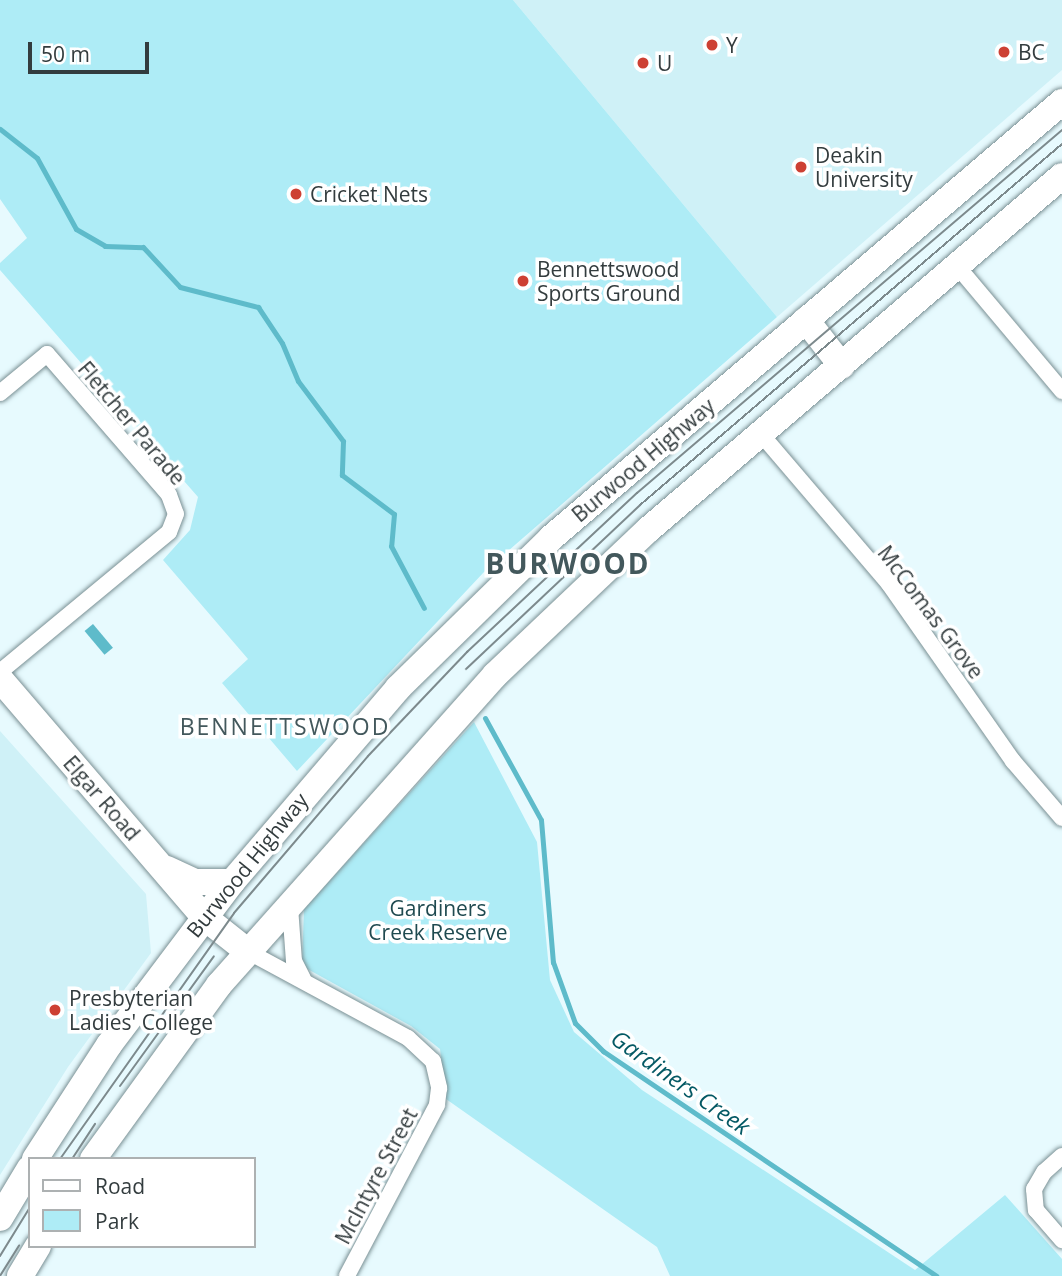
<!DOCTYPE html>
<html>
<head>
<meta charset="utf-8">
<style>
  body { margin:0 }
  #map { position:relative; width:1062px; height:1276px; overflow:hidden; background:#e7fafe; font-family:"Open Sans",sans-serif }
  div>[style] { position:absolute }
  .built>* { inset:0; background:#cff1f7 }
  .green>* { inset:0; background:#aeecf6 }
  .water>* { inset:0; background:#5ebbca; transform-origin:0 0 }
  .stream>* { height:5px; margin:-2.5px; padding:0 2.5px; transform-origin:2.5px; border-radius:2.5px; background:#5ebbca }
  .roads { filter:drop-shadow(0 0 2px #7a9094) drop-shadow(0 0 2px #7a9094) }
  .minor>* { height:16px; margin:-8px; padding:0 8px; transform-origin:8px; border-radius:8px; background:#fff }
  .primary>* { height:26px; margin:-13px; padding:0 13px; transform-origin:13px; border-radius:13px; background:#fff }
  .trunk>* { height:26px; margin:-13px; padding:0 13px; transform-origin:13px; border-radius:13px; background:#fff }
  .tram>* { height:2px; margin:-1px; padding:0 1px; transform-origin:1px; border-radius:1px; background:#7d8a8d }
  .dots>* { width:19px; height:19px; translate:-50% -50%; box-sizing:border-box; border:4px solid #fff; border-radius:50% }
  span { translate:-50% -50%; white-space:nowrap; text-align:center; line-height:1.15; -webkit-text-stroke:7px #fff; paint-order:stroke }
  .poi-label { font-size:21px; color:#333c3e }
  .left { translate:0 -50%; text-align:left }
  .street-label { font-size:21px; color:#333c3e }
  .park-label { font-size:21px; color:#1f4a50 }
  .neighbourhood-label { font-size:23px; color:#43585c; letter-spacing:2px }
  .water-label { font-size:23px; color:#045964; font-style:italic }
  .district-label { font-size:28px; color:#43585c; font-weight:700; letter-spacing:2px }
  .legend { position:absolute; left:28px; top:1157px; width:228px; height:91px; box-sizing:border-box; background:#fff; border:2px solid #adb1b2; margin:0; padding:9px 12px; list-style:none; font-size:21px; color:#333c3e }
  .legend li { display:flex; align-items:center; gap:14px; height:35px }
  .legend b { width:35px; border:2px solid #adb1b2 }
  .scale { position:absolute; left:28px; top:42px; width:121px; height:32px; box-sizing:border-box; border:4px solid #333c3e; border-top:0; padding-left:9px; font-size:21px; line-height:24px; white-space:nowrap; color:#333c3e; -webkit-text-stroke:5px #fff; paint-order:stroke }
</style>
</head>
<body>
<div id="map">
  <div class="built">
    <div style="clip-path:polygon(513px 0,1062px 0,1062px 70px,777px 317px)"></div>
    <div style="clip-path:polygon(0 731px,146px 894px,151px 953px,68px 1067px,0 1175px)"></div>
  </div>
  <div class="green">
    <div style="clip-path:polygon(0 0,513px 0,777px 317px,484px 572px,297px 771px,222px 683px,248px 659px,163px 560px,190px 530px,198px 497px,0 270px,0 263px,27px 238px,0 199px)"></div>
    <div style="clip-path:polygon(474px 722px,537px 842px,550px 980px,574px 1032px,642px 1090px,915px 1270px,1005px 1195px,1062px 1259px,1062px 1276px,670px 1276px,657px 1247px,446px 1099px,440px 1049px,411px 1026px,302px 966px,304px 909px)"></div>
  </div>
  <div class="water">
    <div style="left:93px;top:624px;width:31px;height:11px;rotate:50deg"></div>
  </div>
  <div class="stream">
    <div style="left:0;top:129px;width:47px;rotate:38.1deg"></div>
    <div style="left:37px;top:158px;width:81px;rotate:61.2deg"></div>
    <div style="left:76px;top:229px;width:34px;rotate:30deg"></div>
    <div style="left:105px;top:246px;width:38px;rotate:2deg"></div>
    <div style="left:143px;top:247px;width:54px;rotate:47.2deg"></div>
    <div style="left:180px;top:287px;width:81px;rotate:14.4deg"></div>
    <div style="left:258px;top:307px;width:43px;rotate:56.3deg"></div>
    <div style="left:282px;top:343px;width:41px;rotate:67.2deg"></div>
    <div style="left:298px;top:381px;width:75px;rotate:53.1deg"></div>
    <div style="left:343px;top:441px;width:34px;rotate:92deg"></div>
    <div style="left:342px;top:475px;width:65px;rotate:36.9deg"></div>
    <div style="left:394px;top:514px;width:32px;rotate:95deg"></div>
    <div style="left:391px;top:546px;width:70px;rotate:62deg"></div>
    <div style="left:485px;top:718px;width:116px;rotate:61.2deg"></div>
    <div style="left:541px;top:820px;width:143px;rotate:85.2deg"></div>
    <div style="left:553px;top:962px;width:65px;rotate:70.2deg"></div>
    <div style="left:575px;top:1023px;width:40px;rotate:45deg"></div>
    <div style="left:603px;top:1051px;width:402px;rotate:34deg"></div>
  </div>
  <div class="roads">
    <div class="minor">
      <div style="left:958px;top:267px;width:162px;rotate:50deg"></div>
      <div style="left:0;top:393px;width:61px;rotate:-39.7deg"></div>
      <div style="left:47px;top:354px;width:186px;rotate:49.1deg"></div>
      <div style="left:169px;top:495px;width:20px;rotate:70deg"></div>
      <div style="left:176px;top:514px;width:19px;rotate:111deg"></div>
      <div style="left:169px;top:532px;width:219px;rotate:140.4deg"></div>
      <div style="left:761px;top:434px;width:197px;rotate:49.5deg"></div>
      <div style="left:889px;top:584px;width:216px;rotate:55deg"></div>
      <div style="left:1013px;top:761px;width:75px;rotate:49.3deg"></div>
      <div style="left:290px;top:907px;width:54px;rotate:85.8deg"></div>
      <div style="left:294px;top:961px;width:20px;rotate:63deg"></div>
      <div style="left:247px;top:951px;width:183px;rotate:28.4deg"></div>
      <div style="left:408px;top:1038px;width:34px;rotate:43deg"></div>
      <div style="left:433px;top:1061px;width:28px;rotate:77deg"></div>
      <div style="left:439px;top:1088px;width:17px;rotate:97deg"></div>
      <div style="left:437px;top:1105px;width:193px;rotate:117.8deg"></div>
      <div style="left:1062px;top:1156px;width:24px;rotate:138deg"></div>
      <div style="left:1044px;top:1172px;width:20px;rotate:120deg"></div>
      <div style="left:1034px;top:1189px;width:21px;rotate:85deg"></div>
      <div style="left:1036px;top:1210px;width:40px;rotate:49deg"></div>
    </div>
    <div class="primary">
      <div style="left:0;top:679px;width:313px;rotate:49.4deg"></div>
      <div style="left:167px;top:869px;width:31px;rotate:25deg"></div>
      <div style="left:195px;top:882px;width:37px"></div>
    </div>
    <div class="trunk">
      <div style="left:806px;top:320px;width:58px;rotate:52deg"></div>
      <div style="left:204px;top:917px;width:55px;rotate:38.3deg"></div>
      <div style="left:35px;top:1159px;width:136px;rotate:-57deg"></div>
      <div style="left:109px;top:1045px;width:204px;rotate:-53deg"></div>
      <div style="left:232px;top:882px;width:255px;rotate:-49.4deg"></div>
      <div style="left:398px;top:688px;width:214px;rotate:-44.4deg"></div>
      <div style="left:551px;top:538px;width:672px;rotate:-40.47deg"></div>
      <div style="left:93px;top:1159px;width:215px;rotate:-54.1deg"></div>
      <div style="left:219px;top:985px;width:415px;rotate:-48.3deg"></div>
      <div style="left:495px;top:675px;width:212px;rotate:-43.5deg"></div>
      <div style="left:649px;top:529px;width:543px;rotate:-40.52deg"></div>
      <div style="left:0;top:1218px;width:58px;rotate:-59deg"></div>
      <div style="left:20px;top:1276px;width:35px;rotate:-59deg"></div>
    </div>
  </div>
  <div class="tram">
    <div style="left:466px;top:669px;width:239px;rotate:-43.3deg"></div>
    <div style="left:640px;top:505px;width:555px;rotate:-40.55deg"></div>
    <div style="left:120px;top:1086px;width:160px;rotate:-54.1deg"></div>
    <div style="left:60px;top:1159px;width:301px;rotate:-54.7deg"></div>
    <div style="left:234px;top:913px;width:206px;rotate:-49.5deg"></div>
    <div style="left:368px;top:756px;width:144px;rotate:-46.4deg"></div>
    <div style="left:467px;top:652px;width:233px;rotate:-43.1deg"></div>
    <div style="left:637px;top:493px;width:559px;rotate:-40.5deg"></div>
    <div style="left:72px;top:1159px;width:42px;rotate:-56.7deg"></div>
    <div style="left:0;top:1256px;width:57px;rotate:-58.5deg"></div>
    <div style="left:0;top:1276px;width:36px;rotate:-58deg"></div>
  </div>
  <div class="dots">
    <div style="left:712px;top:45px;background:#cd4033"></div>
    <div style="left:1004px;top:52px;background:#cd4033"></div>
    <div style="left:643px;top:63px;background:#cd4033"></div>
    <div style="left:801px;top:167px;background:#cd4033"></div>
    <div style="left:296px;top:194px;background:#cd4033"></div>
    <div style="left:523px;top:281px;background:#cd4033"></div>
    <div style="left:55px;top:1010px;background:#cd4033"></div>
  </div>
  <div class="poi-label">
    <span class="left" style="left:726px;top:45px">Y</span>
    <span class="left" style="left:1018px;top:52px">BC</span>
    <span class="left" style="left:657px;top:63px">U</span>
    <span class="left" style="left:815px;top:167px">Deakin<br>University</span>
    <span class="left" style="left:310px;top:194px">Cricket Nets</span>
    <span class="left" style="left:537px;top:281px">Bennettswood<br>Sports Ground</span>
    <span class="left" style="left:69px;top:1010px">Presbyterian<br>Ladies' College</span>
  </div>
  <div class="street-label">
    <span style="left:132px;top:423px;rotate:50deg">Fletcher Parade</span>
    <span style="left:643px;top:460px;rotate:-40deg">Burwood Highway</span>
    <span style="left:931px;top:612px;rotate:53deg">McComas Grove</span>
    <span style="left:102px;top:798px;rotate:49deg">Elgar Road</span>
    <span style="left:247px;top:865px;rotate:-51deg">Burwood Highway</span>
    <span style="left:376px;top:1176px;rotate:-62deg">McIntyre Street</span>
  </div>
  <div class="park-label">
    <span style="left:438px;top:920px">Gardiners<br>Creek Reserve</span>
  </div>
  <div class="neighbourhood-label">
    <span style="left:285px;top:726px">BENNETTSWOOD</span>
  </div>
  <div class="water-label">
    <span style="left:681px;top:1082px;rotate:35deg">Gardiners Creek</span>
  </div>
  <div class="district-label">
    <span style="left:568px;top:563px">BURWOOD</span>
  </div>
  <ul class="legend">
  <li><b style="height:9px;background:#fff"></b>Road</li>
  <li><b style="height:19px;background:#aeecf6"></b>Park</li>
  </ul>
  <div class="scale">50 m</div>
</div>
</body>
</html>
